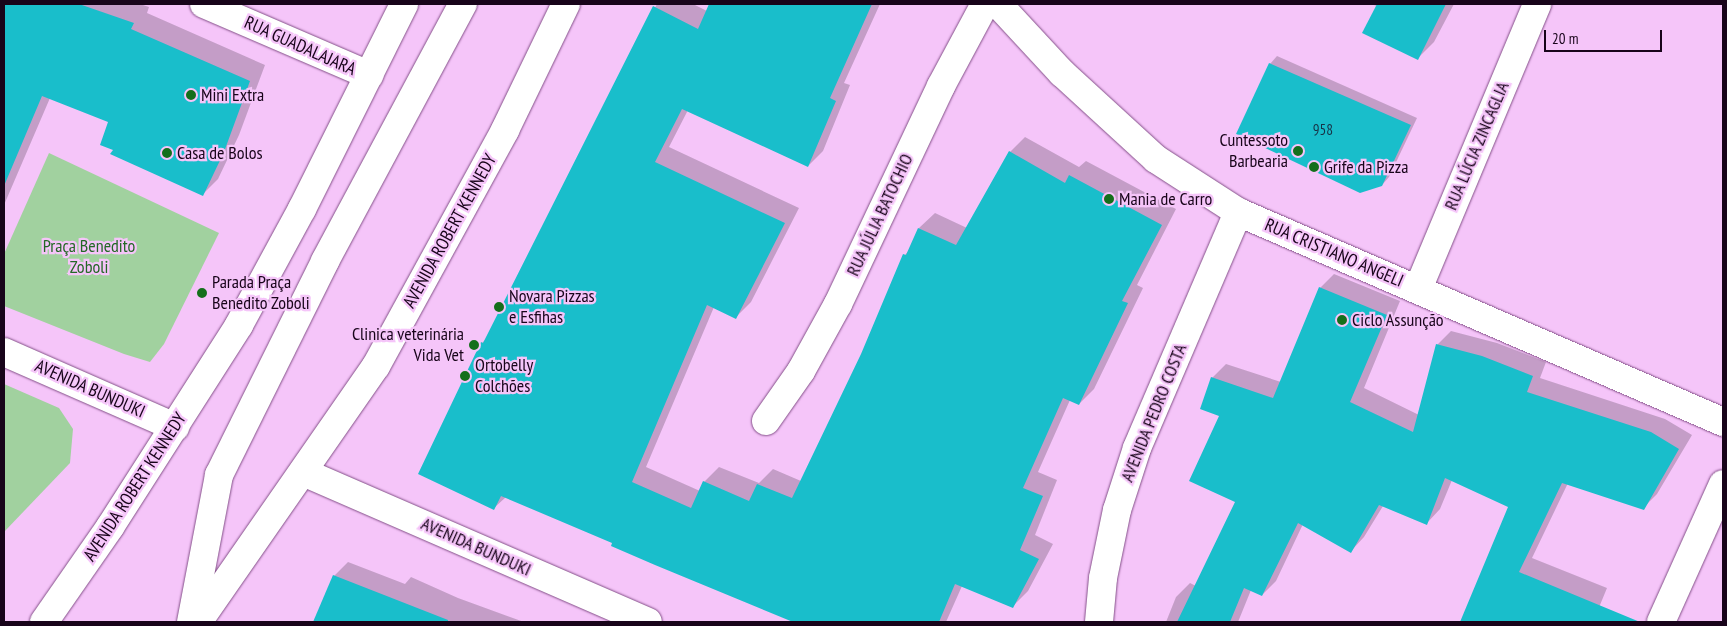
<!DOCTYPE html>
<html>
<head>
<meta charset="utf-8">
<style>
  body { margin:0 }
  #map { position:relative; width:1727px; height:626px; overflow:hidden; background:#f5c5f9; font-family:"PT Sans Narrow",sans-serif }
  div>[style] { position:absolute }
  .green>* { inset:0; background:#a1d19f }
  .shadow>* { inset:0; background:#0003 }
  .building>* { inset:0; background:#19becb }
  .roads { filter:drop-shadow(0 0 1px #834f88) drop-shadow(0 0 1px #834f88) }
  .minor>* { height:28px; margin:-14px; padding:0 14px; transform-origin:14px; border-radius:14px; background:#fff }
  .major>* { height:28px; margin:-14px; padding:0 14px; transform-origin:14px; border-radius:14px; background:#fff }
  .dots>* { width:14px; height:14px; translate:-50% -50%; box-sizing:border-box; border:2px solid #f5c5f9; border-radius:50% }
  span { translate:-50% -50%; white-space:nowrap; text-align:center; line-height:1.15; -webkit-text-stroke:4.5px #f5c5f9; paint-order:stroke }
  .number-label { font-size:15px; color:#183246 }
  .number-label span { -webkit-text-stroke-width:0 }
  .street-label { font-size:18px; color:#18041a }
  .poi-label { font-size:18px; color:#18041a }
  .left { translate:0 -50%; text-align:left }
  .right { translate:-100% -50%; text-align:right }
  .park-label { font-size:18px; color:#236825 }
  .frame { position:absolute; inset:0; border:5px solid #18041a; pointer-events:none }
  .scale { position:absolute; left:1544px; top:30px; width:118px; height:22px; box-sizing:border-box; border:2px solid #18041a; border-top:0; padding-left:6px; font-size:15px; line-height:18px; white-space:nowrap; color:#18041a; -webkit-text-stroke:4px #f5c5f9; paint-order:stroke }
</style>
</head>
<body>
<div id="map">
  <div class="green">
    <div style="clip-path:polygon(49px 153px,219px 233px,164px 344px,150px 362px,124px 354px,4px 306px,4px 254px)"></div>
    <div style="clip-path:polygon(4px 384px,59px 408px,73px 429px,70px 463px,4px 532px)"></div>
  </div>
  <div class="shadow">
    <div style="clip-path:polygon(4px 4px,140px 4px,149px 7px,147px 13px,265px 65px,239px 135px,218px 179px,202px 195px,114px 149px,110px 121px,50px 98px,4px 205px)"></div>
    <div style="clip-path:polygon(657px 4px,693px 4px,707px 11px,710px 4px,880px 4px,844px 83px,850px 85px,823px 151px,808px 166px,688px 110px,669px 147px,799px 208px,751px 302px,736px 317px,714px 307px,646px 467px,700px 491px,704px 482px,719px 467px,759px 483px,773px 469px,801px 481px,862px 354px,905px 255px,910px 249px,919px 228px,935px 213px,967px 228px,1010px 152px,1025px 137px,1079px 167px,1086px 161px,1176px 209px,1137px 285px,1143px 288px,1094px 389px,1079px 404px,1070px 400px,1038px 472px,1057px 480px,1035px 535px,1053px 544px,1028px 591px,1012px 607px,962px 586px,946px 622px,813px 622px,506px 497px,494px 508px,482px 343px,488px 337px)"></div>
    <div style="clip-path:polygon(1371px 4px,1454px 4px,1434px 42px,1418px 58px,1377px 6px)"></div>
    <div style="clip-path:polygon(1277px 56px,1417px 118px,1389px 177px,1382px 185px,1270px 64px)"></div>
    <div style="clip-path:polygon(1334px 274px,1400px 301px,1364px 388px,1419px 415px,1437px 345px,1451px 331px,1497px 343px,1546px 362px,1540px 378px,1665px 419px,1692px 435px,1657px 494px,1643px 508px,1568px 483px,1532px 558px,1607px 588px,1593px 622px,1462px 622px,1510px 507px,1452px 480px,1440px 509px,1427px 523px,1383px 506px,1364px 537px,1351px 551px,1303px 524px,1276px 581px,1262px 595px,1251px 590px,1238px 622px,1166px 622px,1176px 597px,1190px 583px,1196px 586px,1236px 501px,1212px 378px,1226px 364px,1281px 382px,1320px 288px)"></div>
    <div style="clip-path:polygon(348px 562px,405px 584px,411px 577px,458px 598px,524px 622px,314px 622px,334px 576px)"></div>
  </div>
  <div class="building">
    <div style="clip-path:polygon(4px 4px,79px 4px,134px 23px,131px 29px,250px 81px,224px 152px,203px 196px,110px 154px,113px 150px,100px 145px,108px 122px,42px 96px,4px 186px)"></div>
    <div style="clip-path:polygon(709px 4px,872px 4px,830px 98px,836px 101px,808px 167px,682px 109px,655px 162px,785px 223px,736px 319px,707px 305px,632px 482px,691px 508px,703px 481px,749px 501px,757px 484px,792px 498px,861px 354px,903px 254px,906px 255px,918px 228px,956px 245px,1009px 151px,1065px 183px,1069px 175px,1162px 225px,1122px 301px,1128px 303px,1079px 405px,1063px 398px,1023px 488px,1043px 496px,1020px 550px,1039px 559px,1013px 608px,955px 584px,939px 622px,793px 622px,655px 565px,611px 546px,612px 543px,501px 496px,494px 510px,418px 474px,481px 342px,483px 343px,653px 6px,698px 29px)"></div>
    <div style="clip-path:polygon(1377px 4px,1446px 4px,1418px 60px,1362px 33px)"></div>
    <div style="clip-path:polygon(1269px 63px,1411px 125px,1382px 186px,1360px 193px,1236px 134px)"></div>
    <div style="clip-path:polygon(1319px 287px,1387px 315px,1350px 402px,1413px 432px,1436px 344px,1482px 356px,1533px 376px,1527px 392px,1651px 432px,1679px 449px,1644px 510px,1562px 483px,1519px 572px,1640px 622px,1460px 622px,1508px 507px,1445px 478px,1427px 525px,1379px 505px,1351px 553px,1298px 523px,1262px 596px,1244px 588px,1230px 622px,1177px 622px,1235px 502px,1189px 481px,1219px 416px,1200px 409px,1211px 377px,1273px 398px)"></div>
    <div style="clip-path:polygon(333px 575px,448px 620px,448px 622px,313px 622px)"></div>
  </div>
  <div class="roads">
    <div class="minor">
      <div style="left:204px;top:4px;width:180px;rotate:23.3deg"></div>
      <div style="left:998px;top:4px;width:94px;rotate:47.2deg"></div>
      <div style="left:1062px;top:73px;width:127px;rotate:42.5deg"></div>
      <div style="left:1156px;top:159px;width:98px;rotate:32.9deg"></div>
      <div style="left:1238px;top:212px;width:529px;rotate:23.41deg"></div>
      <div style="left:1418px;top:289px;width:309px;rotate:-67.3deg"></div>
      <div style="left:4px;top:352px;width:187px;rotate:23.7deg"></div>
      <div style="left:766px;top:421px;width:61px;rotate:-55deg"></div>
      <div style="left:801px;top:371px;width:77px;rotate:-61.1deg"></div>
      <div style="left:838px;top:304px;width:241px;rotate:-64.7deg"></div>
      <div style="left:941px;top:86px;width:93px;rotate:-61.8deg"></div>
      <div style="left:303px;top:472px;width:376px;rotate:23.5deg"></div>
      <div style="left:191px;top:622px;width:150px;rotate:-79.2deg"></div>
      <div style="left:219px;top:475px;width:239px;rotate:-63.6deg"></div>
      <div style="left:325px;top:261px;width:292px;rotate:-61.8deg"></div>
      <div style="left:1099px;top:622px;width:44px;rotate:-84.8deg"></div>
      <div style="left:1103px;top:578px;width:69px;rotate:-78.4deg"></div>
      <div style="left:1117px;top:510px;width:65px;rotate:-72.1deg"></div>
      <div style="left:1137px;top:448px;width:257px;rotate:-66.8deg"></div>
      <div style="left:1661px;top:622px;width:151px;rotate:-65.8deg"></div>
    </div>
    <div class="major">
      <div style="left:44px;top:622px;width:116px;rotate:-55.2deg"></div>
      <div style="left:110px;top:527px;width:240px;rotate:-57.4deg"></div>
      <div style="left:239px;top:325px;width:132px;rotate:-61.5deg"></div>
      <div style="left:302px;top:209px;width:229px;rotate:-63.5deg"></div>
      <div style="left:198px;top:622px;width:312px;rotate:-55.2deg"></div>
      <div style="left:376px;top:366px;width:269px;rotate:-61.3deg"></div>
      <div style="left:505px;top:130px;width:140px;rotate:-64.2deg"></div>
    </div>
  </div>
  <div class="dots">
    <div style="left:191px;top:95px;background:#146f1b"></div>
    <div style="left:1298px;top:151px;background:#146f1b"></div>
    <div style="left:167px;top:153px;background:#146f1b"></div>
    <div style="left:1314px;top:167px;background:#146f1b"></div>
    <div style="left:1109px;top:199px;background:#146f1b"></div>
    <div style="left:202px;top:293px;background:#146f1b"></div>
    <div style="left:499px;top:307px;background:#146f1b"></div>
    <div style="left:1342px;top:320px;background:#146f1b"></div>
    <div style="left:474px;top:345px;background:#146f1b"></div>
    <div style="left:465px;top:376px;background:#146f1b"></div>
  </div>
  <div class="number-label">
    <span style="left:1323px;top:130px">958</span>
  </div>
  <div class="street-label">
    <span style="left:300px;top:46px;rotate:24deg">RUA GUADALAJARA</span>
    <span style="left:1477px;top:146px;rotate:-67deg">RUA LÚCIA ZINCAGLIA</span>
    <span style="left:880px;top:215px;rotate:-65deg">RUA JÚLIA BATOCHIO</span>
    <span style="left:450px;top:231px;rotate:-61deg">AVENIDA ROBERT KENNEDY</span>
    <span style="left:1334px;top:253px;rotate:23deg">RUA CRISTIANO ANGELI</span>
    <span style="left:90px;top:389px;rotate:24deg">AVENIDA BUNDUKI</span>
    <span style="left:1154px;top:413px;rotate:-68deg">AVENIDA PEDRO COSTA</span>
    <span style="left:135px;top:487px;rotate:-57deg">AVENIDA ROBERT KENNEDY</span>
    <span style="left:476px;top:547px;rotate:24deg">AVENIDA BUNDUKI</span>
  </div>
  <div class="poi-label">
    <span class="left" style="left:201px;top:95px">Mini Extra</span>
    <span class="right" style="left:1288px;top:151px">Cuntessoto<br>Barbearia</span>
    <span class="left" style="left:177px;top:153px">Casa de Bolos</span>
    <span class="left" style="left:1324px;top:167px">Grife da Pizza</span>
    <span class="left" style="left:1119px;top:199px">Mania de Carro</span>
    <span class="left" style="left:212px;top:293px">Parada Praça<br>Benedito Zoboli</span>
    <span class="left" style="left:509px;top:307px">Novara Pizzas<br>e Esfihas</span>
    <span class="left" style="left:1352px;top:320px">Ciclo Assunção</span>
    <span class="right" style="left:464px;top:345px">Clinica veterinária<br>Vida Vet</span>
    <span class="left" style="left:475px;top:376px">Ortobelly<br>Colchões</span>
  </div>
  <div class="park-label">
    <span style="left:89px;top:257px">Praça Benedito<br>Zoboli</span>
  </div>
  <div class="frame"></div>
  <div class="scale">20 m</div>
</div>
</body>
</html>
